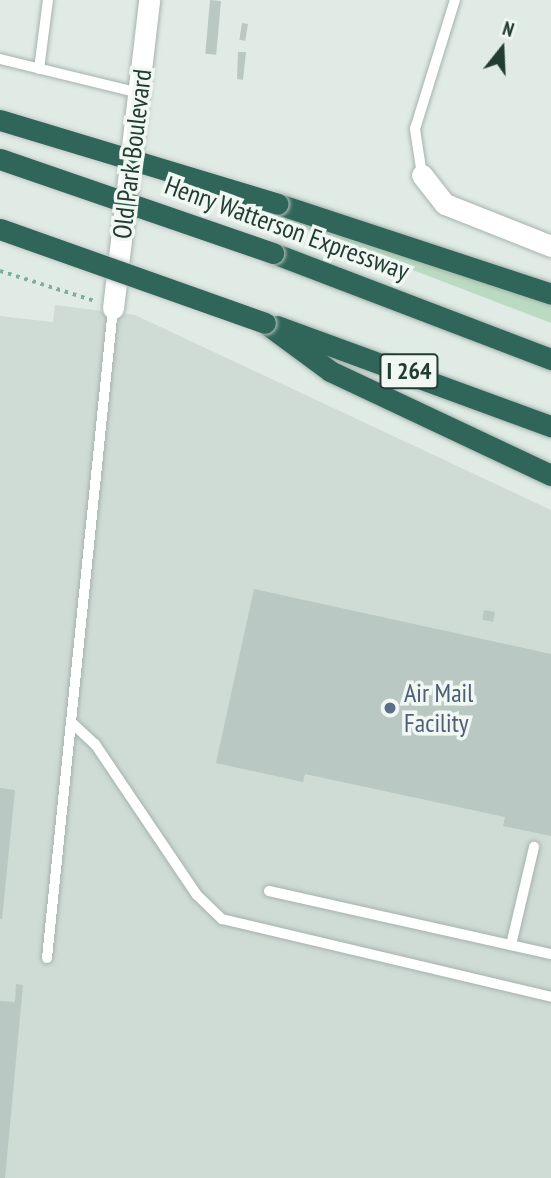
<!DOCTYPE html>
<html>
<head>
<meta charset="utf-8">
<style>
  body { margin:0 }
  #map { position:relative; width:551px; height:1178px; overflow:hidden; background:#e1ebe6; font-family:"PT Sans Narrow",sans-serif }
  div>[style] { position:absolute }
  .built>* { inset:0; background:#cfdbd5 }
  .green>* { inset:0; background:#badbc2 }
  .building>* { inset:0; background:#b9c8c2; transform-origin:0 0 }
  .path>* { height:3.5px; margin-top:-1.75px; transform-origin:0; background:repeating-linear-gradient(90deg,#82ad9e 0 3.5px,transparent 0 8.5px) }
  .roads { filter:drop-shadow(0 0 2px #a4b3ad) drop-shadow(0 0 2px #a4b3ad) }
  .service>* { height:10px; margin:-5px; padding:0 5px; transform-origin:5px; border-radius:5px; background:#fff }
  .minor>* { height:21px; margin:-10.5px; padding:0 10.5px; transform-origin:10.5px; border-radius:10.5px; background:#fff }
  .motorway>* { height:21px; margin:-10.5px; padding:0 10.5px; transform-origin:10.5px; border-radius:10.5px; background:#2f6659 }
  .bridges { filter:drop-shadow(0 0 2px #c1c8c6) drop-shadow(0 0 2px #c1c8c6) }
  .motorway-bridge>* { height:21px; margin:-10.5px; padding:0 10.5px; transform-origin:10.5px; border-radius:10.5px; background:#2f6659 }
  .dots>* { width:19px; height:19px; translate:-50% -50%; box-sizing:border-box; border:4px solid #f1f8f4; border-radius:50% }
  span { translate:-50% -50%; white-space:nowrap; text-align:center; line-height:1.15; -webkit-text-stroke:7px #f1f8f4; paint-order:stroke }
  .shield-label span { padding:2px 5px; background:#f1f8f4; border:2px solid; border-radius:5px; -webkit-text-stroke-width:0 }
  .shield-label { font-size:24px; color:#223b33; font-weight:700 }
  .street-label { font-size:26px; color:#223b33 }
  .service-label { font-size:26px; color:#4e5e75 }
  .left { translate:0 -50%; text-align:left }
  .north { position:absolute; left:467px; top:14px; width:70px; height:70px; -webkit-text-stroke:5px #f1f8f4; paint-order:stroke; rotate:18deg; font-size:19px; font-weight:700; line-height:28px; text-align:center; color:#223b33 }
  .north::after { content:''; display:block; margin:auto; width:24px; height:32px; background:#223b33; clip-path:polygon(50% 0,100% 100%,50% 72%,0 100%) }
</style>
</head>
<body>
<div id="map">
  <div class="built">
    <div style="clip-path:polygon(55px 305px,135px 315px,551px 510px,551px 1178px,0 1178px,0 316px,53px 322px)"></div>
  </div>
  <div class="green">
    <div style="clip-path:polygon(278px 215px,551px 305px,551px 323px,277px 218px)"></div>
  </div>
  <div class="building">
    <div style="left:210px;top:0;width:11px;height:54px;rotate:5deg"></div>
    <div style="left:242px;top:23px;width:6px;height:17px;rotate:9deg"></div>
    <div style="clip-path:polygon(238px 52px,246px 52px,243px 80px,237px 79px)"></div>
    <div style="clip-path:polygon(254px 589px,551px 654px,551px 836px,503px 826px,505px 817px,305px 774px,303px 782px,216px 763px)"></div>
    <div style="left:484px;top:610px;width:11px;height:10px;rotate:10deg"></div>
    <div style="clip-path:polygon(0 788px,15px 790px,2px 919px,0 919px)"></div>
    <div style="clip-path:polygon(16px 984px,23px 985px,5px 1178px,0 1178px,0 1001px,15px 1002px)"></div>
  </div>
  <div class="path">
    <div style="left:0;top:271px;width:100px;rotate:17.5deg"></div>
  </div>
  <div class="roads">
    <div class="service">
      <div style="left:0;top:59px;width:144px;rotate:13.7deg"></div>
      <div style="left:39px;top:69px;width:70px;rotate:-82.6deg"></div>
      <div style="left:422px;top:175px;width:47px;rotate:-98.7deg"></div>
      <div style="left:415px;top:129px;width:135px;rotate:-72.8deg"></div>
      <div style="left:71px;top:722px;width:33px;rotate:43deg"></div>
      <div style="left:95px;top:744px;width:182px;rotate:56deg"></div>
      <div style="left:197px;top:895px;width:35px;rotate:44deg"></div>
      <div style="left:222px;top:919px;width:338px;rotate:13.3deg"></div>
      <div style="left:269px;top:891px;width:289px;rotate:12.6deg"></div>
      <div style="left:511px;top:945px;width:101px;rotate:-76.8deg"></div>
      <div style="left:47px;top:958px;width:653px;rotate:-84.2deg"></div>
    </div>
    <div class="minor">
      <div style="left:422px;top:175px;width:37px;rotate:52deg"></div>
      <div style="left:445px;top:204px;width:114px;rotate:21.6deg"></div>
      <div style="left:113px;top:308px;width:310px;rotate:-83.3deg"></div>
    </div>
    <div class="motorway">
      <div style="left:278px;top:204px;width:287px;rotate:18.2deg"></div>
      <div style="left:273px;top:253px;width:298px;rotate:20.9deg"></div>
      <div style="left:265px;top:323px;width:81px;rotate:36.4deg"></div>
      <div style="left:330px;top:371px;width:244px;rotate:25.2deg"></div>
      <div style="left:277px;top:326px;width:292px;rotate:20.1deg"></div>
    </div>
  </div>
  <div class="bridges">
    <div class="motorway-bridge">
      <div style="left:0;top:120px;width:290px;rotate:16.8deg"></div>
      <div style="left:0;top:159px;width:289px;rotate:19deg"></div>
      <div style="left:0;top:229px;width:281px;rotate:19.5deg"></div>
    </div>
  </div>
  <div class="dots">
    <div style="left:390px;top:708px;background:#5c6f8a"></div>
  </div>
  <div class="shield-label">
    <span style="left:409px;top:371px">I 264</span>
  </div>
  <div class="street-label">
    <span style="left:132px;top:154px;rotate:-83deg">Old Park Boulevard</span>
    <span style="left:287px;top:228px;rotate:20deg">Henry Watterson Expressway</span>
  </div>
  <div class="service-label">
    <span class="left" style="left:404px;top:708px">Air Mail<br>Facility</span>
  </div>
  <div class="north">N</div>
</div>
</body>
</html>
